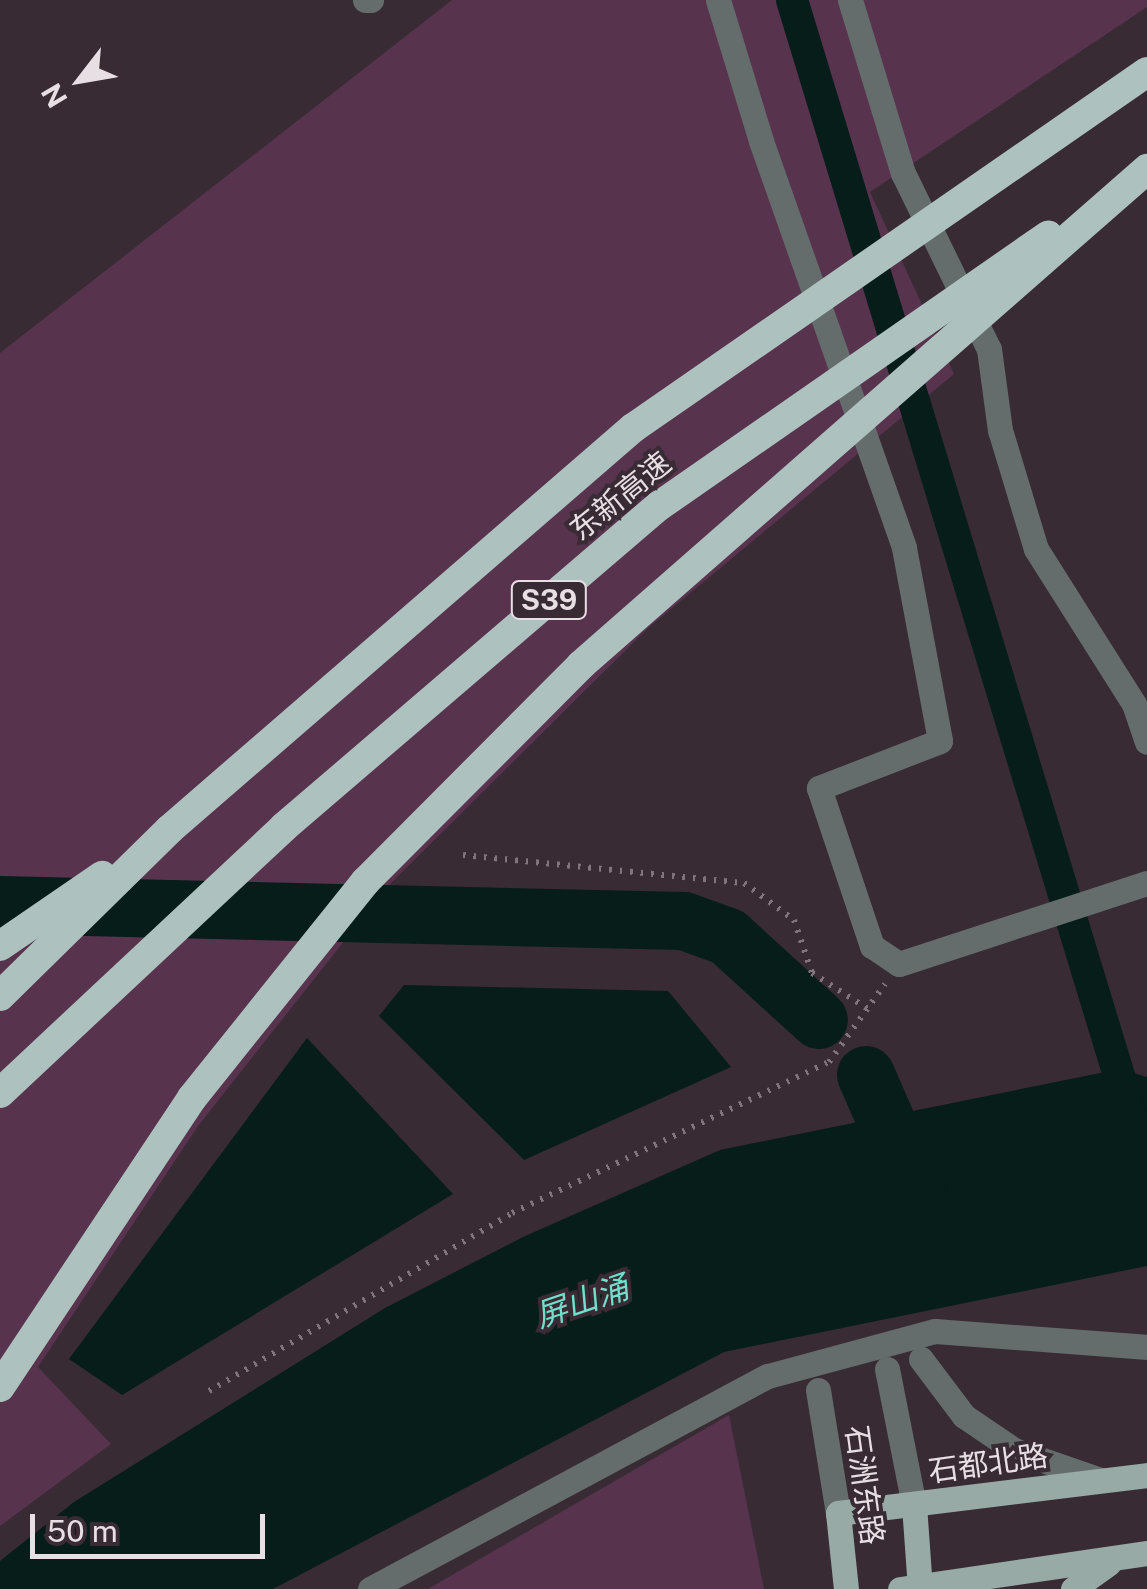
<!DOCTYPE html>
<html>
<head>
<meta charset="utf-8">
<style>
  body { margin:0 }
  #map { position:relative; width:1147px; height:1589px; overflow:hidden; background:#382b34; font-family:"Public Sans","Noto Sans SC",sans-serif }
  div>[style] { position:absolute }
  .green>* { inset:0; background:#57334e }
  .water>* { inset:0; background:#061d19 }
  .canal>* { height:32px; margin:-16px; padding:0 16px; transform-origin:16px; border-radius:16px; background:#061d19 }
  .river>* { height:58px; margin:-29px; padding:0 29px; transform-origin:29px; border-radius:29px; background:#061d19 }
  .path>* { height:6px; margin-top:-3px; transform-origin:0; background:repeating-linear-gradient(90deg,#80757c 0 2.5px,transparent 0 10.5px) }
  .minor>* { height:25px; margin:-12.5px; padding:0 12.5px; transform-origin:12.5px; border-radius:12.5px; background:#646d6b }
  .major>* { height:25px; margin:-12.5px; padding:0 12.5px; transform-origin:12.5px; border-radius:12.5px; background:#98aaa6 }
  .highway>* { height:30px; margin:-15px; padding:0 15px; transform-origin:15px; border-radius:15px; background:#adc2be }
  .highway-bridge>* { height:30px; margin:-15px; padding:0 15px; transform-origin:15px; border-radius:15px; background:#adc2be }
  span { translate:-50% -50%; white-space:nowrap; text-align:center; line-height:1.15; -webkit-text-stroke:8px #382b34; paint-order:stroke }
  .shield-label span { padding:2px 8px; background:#382b34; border:2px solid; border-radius:8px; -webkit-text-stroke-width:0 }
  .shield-label { font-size:28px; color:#e7dfe4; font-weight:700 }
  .street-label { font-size:30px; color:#e7dfe4 }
  .water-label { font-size:32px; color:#72decb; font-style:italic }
  .north { position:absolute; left:30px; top:30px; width:100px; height:100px; -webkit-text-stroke:8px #382b34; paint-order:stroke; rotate:239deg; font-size:28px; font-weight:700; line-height:40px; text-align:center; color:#e7dfe4 }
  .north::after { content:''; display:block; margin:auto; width:35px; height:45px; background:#e7dfe4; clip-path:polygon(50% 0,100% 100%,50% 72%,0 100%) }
  .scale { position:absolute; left:30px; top:1514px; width:235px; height:45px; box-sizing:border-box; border:5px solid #e7dfe4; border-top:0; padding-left:12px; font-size:30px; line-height:35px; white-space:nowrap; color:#e7dfe4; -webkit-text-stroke:8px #382b34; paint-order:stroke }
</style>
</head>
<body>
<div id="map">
  <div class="green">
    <div style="clip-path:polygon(452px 0,1147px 0,1147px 7px,870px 192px,954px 374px,648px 628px,386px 888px,198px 1126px,38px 1367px,111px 1444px,0 1526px,0 353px)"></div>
    <div style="clip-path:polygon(729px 1415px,764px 1589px,428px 1589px)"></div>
  </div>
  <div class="water">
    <div style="clip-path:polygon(404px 985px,668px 991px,731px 1067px,524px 1160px,379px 1016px)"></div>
    <div style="clip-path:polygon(307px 1038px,453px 1194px,122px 1395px,69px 1359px)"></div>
    <div style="clip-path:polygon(1120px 1069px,1147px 1077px,1147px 1266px,724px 1352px,273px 1589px,0 1589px,0 1561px,74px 1502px,385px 1308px,523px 1237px,720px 1150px)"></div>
  </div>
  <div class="canal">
    <div style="left:792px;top:0;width:1221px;rotate:73.09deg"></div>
  </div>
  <div class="river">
    <div style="left:0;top:905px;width:684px;rotate:1.34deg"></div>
    <div style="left:684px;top:921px;width:47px;rotate:20deg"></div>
    <div style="left:728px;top:937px;width:123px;rotate:42.4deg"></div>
    <div style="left:866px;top:1075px;width:125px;rotate:66.5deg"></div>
  </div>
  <div class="path">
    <div style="left:463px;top:855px;width:282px;rotate:5.7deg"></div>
    <div style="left:744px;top:883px;width:62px;rotate:36.5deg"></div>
    <div style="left:794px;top:920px;width:56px;rotate:71.2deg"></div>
    <div style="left:812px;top:973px;width:67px;rotate:32.7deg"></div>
    <div style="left:209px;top:1391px;width:351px;rotate:-30.4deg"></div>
    <div style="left:512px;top:1213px;width:351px;rotate:-25.5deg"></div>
    <div style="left:829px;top:1062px;width:96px;rotate:-54.3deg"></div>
  </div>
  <div class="minor">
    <div style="left:365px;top:0;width:6px"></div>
    <div style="left:718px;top:0;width:147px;rotate:73deg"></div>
    <div style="left:761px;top:141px;width:431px;rotate:70.6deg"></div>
    <div style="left:904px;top:548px;width:196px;rotate:79.4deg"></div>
    <div style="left:940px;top:741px;width:130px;rotate:158.8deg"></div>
    <div style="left:819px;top:788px;width:167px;rotate:71.5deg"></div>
    <div style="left:872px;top:946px;width:32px;rotate:34deg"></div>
    <div style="left:899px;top:964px;width:261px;rotate:-18.1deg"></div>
    <div style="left:850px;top:0;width:181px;rotate:73deg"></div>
    <div style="left:903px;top:173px;width:196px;rotate:64deg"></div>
    <div style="left:989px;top:349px;width:82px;rotate:82.3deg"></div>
    <div style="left:1000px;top:430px;width:124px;rotate:73.2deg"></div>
    <div style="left:1036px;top:549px;width:183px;rotate:57.7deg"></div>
    <div style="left:1134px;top:704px;width:40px;rotate:71.1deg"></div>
    <div style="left:921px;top:1359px;width:71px;rotate:53deg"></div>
    <div style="left:964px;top:1416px;width:60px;rotate:34.2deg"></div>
    <div style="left:1014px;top:1450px;width:91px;rotate:19.2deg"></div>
    <div style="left:887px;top:1369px;width:139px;rotate:78.8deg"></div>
    <div style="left:818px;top:1390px;width:125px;rotate:80.8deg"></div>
    <div style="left:370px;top:1589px;width:451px;rotate:-28.2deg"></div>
    <div style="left:768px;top:1376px;width:173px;rotate:-15.1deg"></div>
    <div style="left:935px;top:1331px;width:213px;rotate:4.3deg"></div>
  </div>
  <div class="major">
    <div style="left:914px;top:1505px;width:84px;rotate:85.9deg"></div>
    <div style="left:846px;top:1589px;width:76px;rotate:-96deg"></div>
    <div style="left:838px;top:1513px;width:311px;rotate:-7deg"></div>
    <div style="left:900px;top:1589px;width:250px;rotate:-8.3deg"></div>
    <div style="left:1073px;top:1589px;width:44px;rotate:-35.8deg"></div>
  </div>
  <div class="highway">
    <div style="left:0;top:946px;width:124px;rotate:-34.5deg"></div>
    <div style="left:0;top:996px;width:238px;rotate:-44.5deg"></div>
  </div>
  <div class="highway-bridge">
    <div style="left:170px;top:829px;width:613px;rotate:-40.9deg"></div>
    <div style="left:633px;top:428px;width:625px;rotate:-34.71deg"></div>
    <div style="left:0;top:1093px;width:389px;rotate:-43.1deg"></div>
    <div style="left:284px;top:827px;width:494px;rotate:-40.6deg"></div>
    <div style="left:659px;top:506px;width:474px;rotate:-34.8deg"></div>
    <div style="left:0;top:1387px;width:347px;rotate:-56.4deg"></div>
    <div style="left:192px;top:1098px;width:277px;rotate:-51.3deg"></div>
    <div style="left:365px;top:882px;width:306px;rotate:-45.1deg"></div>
    <div style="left:581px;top:665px;width:753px;rotate:-41.23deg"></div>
  </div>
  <div class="shield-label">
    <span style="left:549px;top:600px">S39</span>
  </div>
  <div class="street-label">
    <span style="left:620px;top:496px;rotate:-39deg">东新高速</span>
    <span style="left:988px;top:1463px;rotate:-8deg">石都北路</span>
    <span style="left:865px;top:1485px;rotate:82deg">石洲东路</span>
  </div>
  <div class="water-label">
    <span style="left:582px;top:1302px;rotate:-19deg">屏山涌</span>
  </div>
  <div class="north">N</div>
  <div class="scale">50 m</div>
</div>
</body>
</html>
